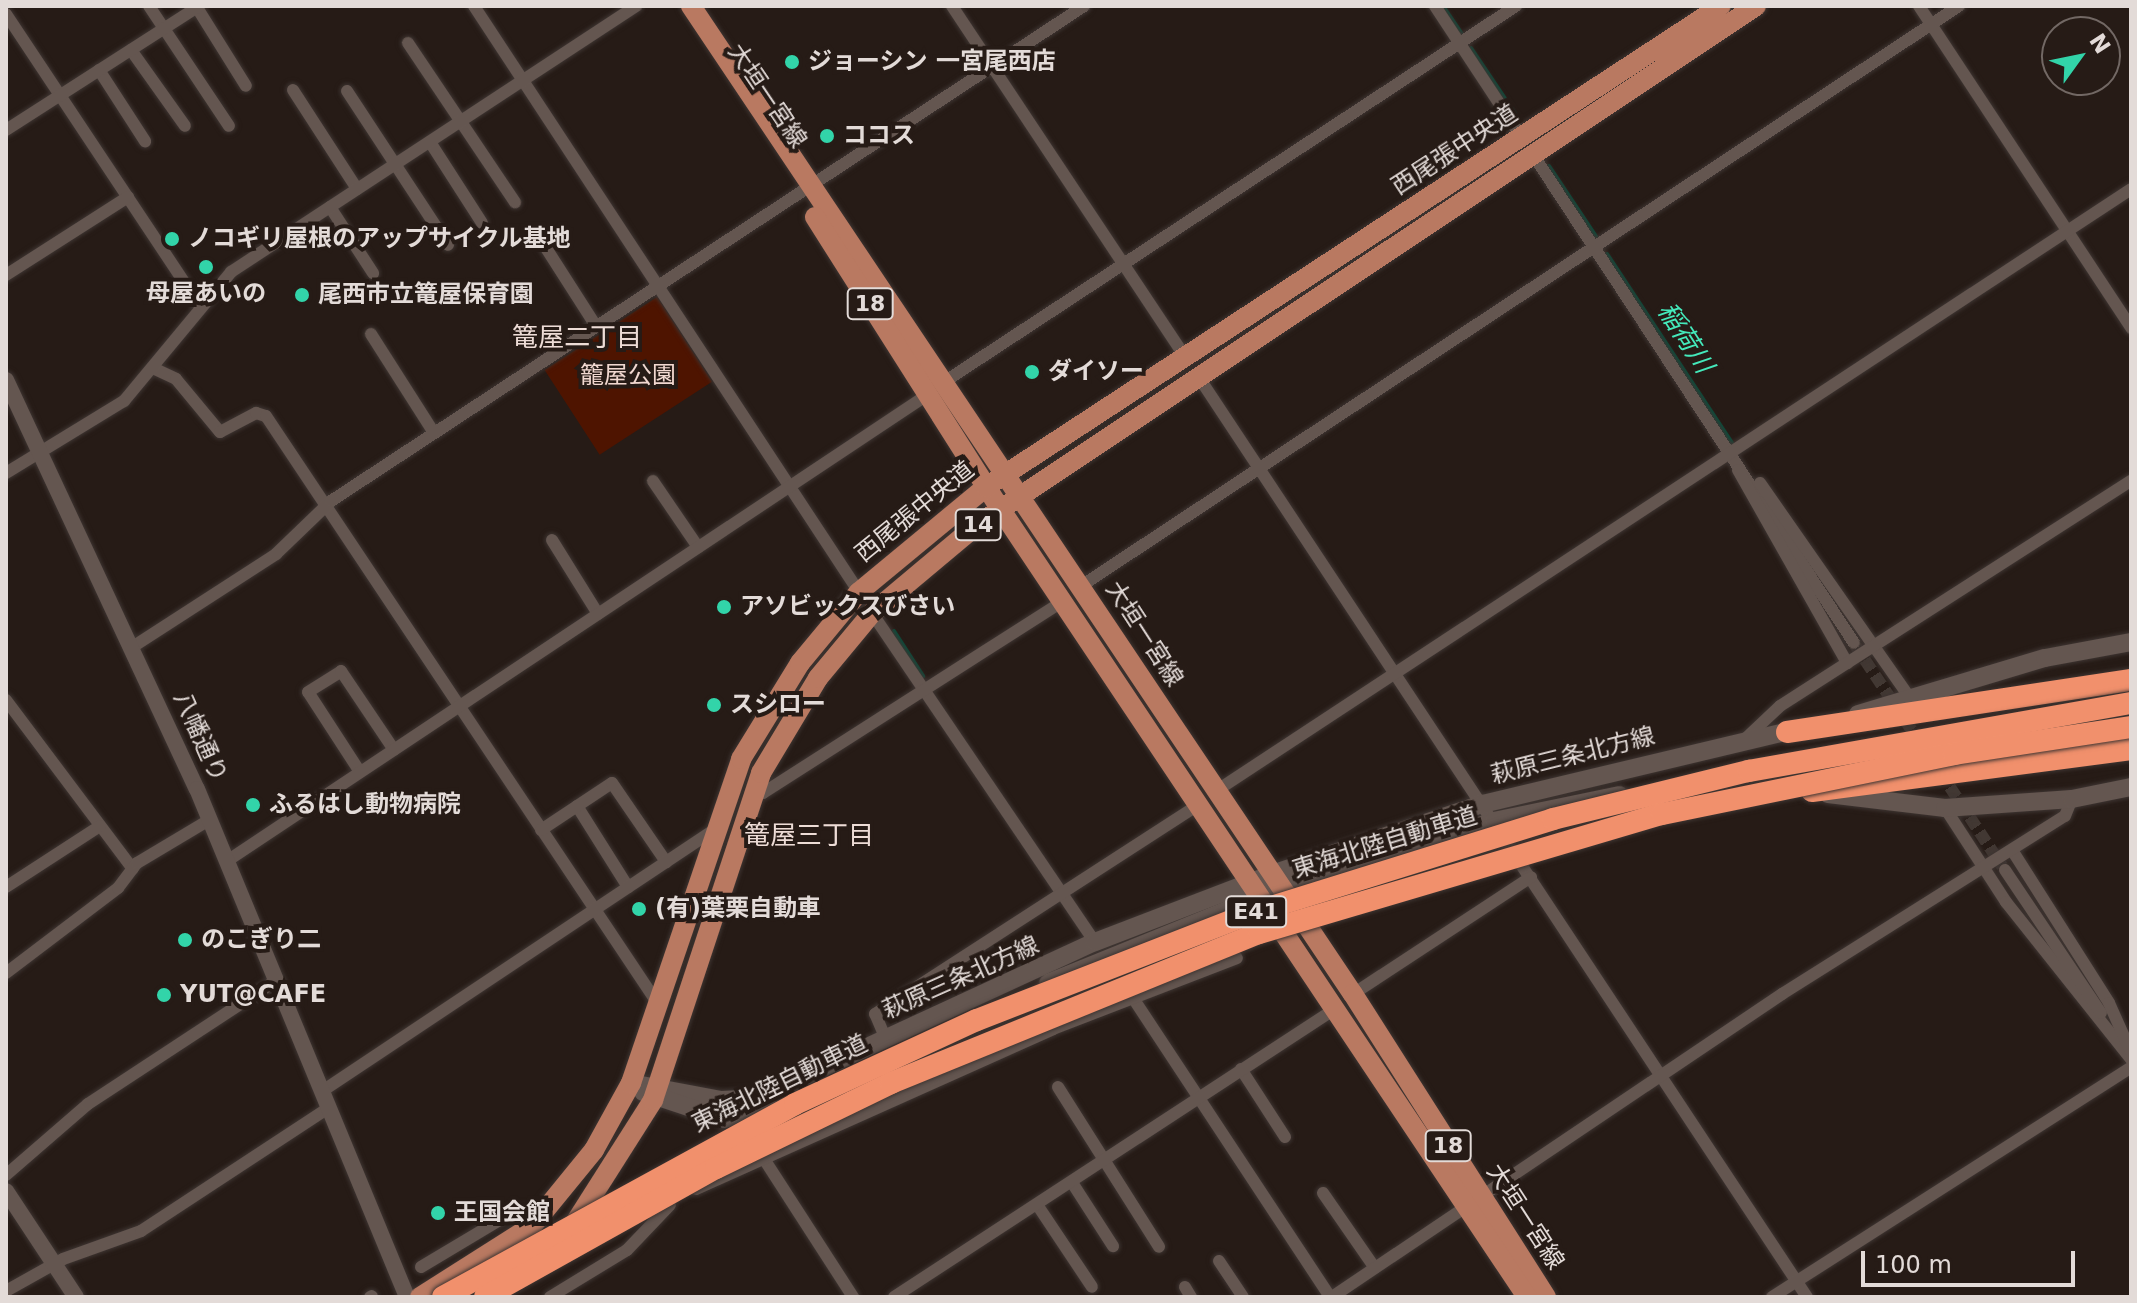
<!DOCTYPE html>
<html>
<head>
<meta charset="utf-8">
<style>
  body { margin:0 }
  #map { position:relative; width:2137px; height:1303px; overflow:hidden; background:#261b16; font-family:"DejaVu Sans","Noto Sans JP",sans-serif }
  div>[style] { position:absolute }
  .green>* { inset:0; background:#4e1400; transform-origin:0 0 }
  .stream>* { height:4px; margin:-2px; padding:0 2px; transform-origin:2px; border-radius:2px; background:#064d3b }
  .minor-tunnel>* { height:12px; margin-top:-6px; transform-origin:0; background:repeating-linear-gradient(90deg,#423833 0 12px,transparent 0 18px) }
  .roads { filter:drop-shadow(0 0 2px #3e3532) drop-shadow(0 0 2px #3e3532) }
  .minor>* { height:12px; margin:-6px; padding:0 6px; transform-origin:6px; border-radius:6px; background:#645650 }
  .tertiary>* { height:16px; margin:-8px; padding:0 8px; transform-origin:8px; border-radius:8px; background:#645650 }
  .secondary>* { height:18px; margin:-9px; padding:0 9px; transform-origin:9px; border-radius:9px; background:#645650 }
  .primary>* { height:20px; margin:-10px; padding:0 10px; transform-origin:10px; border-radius:10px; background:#b97961 }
  .motorway>* { height:22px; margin:-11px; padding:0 11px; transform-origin:11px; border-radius:11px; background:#f1906c }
  .bridges { filter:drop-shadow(0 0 2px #3e3532) drop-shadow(0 0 2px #3e3532) }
  .motorway-bridge>* { height:22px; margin:-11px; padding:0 11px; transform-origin:11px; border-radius:11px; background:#f1906c }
  .dots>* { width:22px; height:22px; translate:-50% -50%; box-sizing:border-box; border:4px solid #261b16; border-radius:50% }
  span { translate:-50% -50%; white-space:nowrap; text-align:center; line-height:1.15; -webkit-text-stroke:8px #261b16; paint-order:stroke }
  .shield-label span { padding:2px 6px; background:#261b16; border:2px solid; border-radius:6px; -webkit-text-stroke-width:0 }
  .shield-label { font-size:22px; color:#e3dbd8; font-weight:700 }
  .poi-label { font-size:24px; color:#e3dbd8; font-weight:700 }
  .left { translate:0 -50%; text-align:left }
  .street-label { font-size:24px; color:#e3dbd8 }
  .park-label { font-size:24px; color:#f1d8d0 }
  .neighbourhood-label { font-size:26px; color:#eddcd6 }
  .water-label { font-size:26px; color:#44e9bb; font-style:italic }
  .frame { position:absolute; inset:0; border:8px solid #e3dbd8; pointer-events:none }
  .north { position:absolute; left:2041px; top:16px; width:80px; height:80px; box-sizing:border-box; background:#261b16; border:2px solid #726864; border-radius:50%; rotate:57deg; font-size:22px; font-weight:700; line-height:32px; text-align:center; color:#e3dbd8 }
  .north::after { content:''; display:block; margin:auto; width:28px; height:36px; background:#32d4a9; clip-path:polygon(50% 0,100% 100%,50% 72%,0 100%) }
  .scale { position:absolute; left:1861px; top:1251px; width:214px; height:36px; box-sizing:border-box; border:4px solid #e3dbd8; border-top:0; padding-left:10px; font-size:24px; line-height:28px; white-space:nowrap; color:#e3dbd8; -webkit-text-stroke:6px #261b16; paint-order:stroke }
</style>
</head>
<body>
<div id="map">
  <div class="green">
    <div style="left:657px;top:297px;width:101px;height:134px;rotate:57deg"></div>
  </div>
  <div class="stream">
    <div style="left:1443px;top:6px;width:34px;rotate:56deg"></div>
    <div style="left:1471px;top:48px;width:84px;rotate:56.1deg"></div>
    <div style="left:1549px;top:166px;width:87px;rotate:56.3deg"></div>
    <div style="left:1607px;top:254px;width:227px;rotate:56.5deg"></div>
    <div style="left:894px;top:631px;width:54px;rotate:57.2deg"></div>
  </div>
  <div class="minor-tunnel">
    <div style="left:1855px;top:645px;width:118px;rotate:56.4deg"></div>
    <div style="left:1940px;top:772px;width:113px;rotate:56.6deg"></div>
  </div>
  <div class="roads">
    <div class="minor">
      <div style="left:149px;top:6px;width:144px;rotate:56.3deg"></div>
      <div style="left:196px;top:6px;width:94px;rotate:58deg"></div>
      <div style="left:474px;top:6px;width:701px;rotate:56.7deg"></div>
      <div style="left:952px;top:6px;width:423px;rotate:56.4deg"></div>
      <div style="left:1435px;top:6px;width:158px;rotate:56.6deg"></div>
      <div style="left:1919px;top:6px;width:386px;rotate:56.6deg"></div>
      <div style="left:6px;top:14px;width:351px;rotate:56.4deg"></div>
      <div style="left:408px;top:43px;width:192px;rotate:56.1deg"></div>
      <div style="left:131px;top:50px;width:93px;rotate:54.6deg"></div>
      <div style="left:99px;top:70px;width:85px;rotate:57.1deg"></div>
      <div style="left:293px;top:90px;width:118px;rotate:57.1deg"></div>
      <div style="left:347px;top:91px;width:184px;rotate:56.7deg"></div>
      <div style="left:6px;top:130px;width:229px;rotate:-32.7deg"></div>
      <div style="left:430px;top:142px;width:96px;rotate:57.3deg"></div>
      <div style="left:1532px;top:153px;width:586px;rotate:56.69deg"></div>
      <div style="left:330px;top:207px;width:79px;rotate:56.9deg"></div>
      <div style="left:539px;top:237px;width:106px;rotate:57.4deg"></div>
      <div style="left:6px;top:275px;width:145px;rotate:-32.6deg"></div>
      <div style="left:371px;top:334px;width:117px;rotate:57.5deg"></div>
      <div style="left:155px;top:369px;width:23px;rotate:25deg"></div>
      <div style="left:176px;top:379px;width:69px;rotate:50.3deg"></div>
      <div style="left:220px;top:432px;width:41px;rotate:-27.8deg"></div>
      <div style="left:256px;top:413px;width:10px;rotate:17deg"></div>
      <div style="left:266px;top:416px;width:707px;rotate:56.31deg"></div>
      <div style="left:1198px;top:376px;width:1104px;rotate:56.53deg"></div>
      <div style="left:947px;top:380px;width:681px;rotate:-33.32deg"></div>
      <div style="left:1738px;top:470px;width:222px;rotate:60.5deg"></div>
      <div style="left:6px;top:473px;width:138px;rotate:-31.4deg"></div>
      <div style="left:124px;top:401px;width:168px;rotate:-50.3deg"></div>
      <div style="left:231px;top:272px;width:485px;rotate:-33.3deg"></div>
      <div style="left:653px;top:481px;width:80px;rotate:55.7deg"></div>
      <div style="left:1760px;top:483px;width:262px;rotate:55.1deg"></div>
      <div style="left:552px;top:540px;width:87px;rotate:58.1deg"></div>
      <div style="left:1081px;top:586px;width:1052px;rotate:-33.45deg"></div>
      <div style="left:872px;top:613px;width:397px;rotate:55.9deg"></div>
      <div style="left:134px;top:646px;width:169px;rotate:-32.9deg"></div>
      <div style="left:276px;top:554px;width:76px;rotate:-43.9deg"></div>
      <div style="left:331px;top:501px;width:901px;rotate:-33.32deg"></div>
      <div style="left:6px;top:700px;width:211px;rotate:53.1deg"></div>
      <div style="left:1745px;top:739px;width:48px;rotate:-43.3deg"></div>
      <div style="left:1780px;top:706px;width:417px;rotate:-32.7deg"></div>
      <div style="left:360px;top:772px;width:95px;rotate:-123deg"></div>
      <div style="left:308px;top:692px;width:39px;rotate:-32deg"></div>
      <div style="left:341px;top:671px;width:95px;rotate:56.1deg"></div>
      <div style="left:755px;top:789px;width:9px;rotate:27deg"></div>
      <div style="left:763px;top:793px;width:356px;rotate:-32.6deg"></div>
      <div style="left:1216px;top:791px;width:1095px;rotate:-33.34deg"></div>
      <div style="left:577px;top:806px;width:96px;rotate:57.8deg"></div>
      <div style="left:1945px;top:808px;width:112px;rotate:57deg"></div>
      <div style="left:2006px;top:902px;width:201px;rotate:51.5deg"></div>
      <div style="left:541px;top:830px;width:85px;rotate:-33.5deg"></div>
      <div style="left:612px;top:783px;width:96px;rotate:55.6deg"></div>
      <div style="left:2012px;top:850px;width:181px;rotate:57.6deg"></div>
      <div style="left:2109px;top:1003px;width:51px;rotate:65.9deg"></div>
      <div style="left:227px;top:861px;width:841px;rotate:-33.65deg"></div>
      <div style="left:2005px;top:870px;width:172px;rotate:56.1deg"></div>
      <div style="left:6px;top:887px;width:112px;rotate:-33deg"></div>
      <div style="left:6px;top:973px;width:141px;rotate:-37.2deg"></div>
      <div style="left:118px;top:888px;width:31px;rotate:-53deg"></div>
      <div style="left:137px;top:863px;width:84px;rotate:-30.8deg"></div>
      <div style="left:1353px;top:994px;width:213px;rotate:-33.3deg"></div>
      <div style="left:1133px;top:998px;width:358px;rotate:56.6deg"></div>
      <div style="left:885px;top:1037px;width:25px;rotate:-113deg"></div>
      <div style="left:875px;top:1014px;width:382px;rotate:-32.9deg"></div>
      <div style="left:1241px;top:1069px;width:81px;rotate:57.1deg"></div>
      <div style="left:1058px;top:1087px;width:189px;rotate:57.7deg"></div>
      <div style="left:324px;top:1090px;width:465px;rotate:-33.7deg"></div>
      <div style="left:766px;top:1162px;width:161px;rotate:57.2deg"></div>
      <div style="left:6px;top:1175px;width:108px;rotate:-40.9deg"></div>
      <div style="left:88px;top:1104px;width:226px;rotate:-33.3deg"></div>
      <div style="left:1073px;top:1184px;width:74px;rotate:57.2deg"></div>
      <div style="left:696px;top:1189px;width:391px;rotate:-24.1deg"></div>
      <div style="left:1053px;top:1029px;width:197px;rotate:-21.1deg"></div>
      <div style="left:1323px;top:1193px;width:91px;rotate:55.3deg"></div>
      <div style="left:1038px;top:1206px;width:97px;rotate:56.3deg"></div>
      <div style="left:1219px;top:1261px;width:43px;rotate:56.3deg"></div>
      <div style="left:421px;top:1267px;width:107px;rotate:-30.9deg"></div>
      <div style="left:513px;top:1212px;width:34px;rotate:-2deg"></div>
      <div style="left:1185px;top:1287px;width:12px;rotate:59deg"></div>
      <div style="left:6px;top:1291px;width:65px;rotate:-29.3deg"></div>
      <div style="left:63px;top:1259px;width:83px;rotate:-19.7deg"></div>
      <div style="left:141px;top:1231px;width:226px;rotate:-33.3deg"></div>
      <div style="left:370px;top:1297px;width:2px;rotate:-27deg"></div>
      <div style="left:550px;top:1297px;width:90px;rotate:-31.4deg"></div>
      <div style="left:627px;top:1250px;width:62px;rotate:-46.3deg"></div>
      <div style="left:894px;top:1297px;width:527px;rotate:-33.15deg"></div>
      <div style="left:1332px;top:1297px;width:543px;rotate:-33.95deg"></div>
      <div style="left:1782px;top:994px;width:334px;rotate:-32.2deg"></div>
      <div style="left:2065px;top:816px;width:18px;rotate:-68deg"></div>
      <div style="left:1772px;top:1297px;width:426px;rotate:-32.6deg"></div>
    </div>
    <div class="tertiary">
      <div style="left:6px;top:380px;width:451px;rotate:65deg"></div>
      <div style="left:197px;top:789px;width:550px;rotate:67.54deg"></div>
      <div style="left:6px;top:1191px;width:127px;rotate:56.6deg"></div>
    </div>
    <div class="secondary">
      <div style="left:1858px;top:714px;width:195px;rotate:-16.7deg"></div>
      <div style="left:2045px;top:658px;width:87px;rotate:-10.5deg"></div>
      <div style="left:1828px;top:794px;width:118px;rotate:6.8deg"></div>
      <div style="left:1945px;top:808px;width:127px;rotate:-4.1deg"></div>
      <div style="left:2072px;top:799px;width:60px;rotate:-11.5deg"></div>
      <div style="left:1048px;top:983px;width:253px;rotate:-22.1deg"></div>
      <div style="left:1282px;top:888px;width:222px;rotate:-17.5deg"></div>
      <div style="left:1494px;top:821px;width:128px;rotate:-11.7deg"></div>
      <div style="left:631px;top:1083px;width:92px;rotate:10.7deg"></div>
      <div style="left:721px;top:1100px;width:36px;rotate:-3deg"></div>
      <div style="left:757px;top:1098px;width:372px;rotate:-24.8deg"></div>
      <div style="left:1095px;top:942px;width:190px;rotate:-21deg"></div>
      <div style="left:1272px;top:874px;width:222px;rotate:-18.4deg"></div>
      <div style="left:1483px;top:804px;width:324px;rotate:-13.4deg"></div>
      <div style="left:643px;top:1092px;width:85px;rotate:18.4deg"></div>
      <div style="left:724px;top:1119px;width:47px;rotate:-13.4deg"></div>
    </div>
    <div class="primary">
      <div style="left:691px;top:6px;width:1189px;rotate:56.18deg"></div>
      <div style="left:1353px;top:994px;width:359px;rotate:57.5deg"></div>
      <div style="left:815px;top:217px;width:347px;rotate:57.6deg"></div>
      <div style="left:1001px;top:510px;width:947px;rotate:56.24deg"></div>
      <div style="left:575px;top:1223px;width:146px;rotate:-57.6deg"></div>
      <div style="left:653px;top:1100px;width:344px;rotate:-71.7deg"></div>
      <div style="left:761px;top:773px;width:111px;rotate:-59deg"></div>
      <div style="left:818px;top:678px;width:85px;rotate:-50.3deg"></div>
      <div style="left:872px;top:613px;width:137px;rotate:-40deg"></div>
      <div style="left:977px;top:525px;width:936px;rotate:-33.67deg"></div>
      <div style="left:420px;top:1297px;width:133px;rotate:-32.4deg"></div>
      <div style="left:532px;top:1226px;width:98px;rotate:-50.8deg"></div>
      <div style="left:594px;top:1150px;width:77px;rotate:-61.1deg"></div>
      <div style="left:631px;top:1083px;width:342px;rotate:-71.2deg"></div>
      <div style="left:741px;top:759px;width:113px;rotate:-58.4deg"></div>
      <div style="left:800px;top:663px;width:92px;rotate:-50.3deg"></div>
      <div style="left:859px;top:592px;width:165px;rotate:-39.6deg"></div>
      <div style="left:986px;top:487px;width:878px;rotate:-33.2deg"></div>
    </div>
    <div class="motorway">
      <div style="left:1787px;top:732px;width:348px;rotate:-8.6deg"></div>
      <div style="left:1812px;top:791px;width:322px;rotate:-7.5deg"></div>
    </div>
  </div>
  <div class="bridges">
    <div class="motorway-bridge">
      <div style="left:443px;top:1297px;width:401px;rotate:-28.7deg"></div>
      <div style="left:795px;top:1104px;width:200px;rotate:-24.8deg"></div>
      <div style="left:977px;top:1020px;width:295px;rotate:-21.3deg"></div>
      <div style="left:1252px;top:913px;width:315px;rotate:-17.3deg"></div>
      <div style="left:1553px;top:819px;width:202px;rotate:-13.8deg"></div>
      <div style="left:1749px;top:771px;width:388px;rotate:-10.1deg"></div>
      <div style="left:485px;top:1297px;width:265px;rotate:-29.2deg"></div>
      <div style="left:716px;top:1168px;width:195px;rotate:-25.9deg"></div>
      <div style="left:891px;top:1083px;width:397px;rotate:-22.2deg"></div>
      <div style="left:1259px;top:933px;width:420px;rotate:-16.5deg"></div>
      <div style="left:1662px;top:814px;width:298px;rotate:-11.6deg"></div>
      <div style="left:1954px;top:754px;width:179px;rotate:-8.7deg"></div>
    </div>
  </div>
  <div class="dots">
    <div style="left:792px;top:62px;background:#32d4a9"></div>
    <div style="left:827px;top:136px;background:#32d4a9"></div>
    <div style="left:172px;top:239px;background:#32d4a9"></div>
    <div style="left:206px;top:267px;background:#32d4a9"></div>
    <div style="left:302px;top:295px;background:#32d4a9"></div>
    <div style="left:1032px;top:372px;background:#32d4a9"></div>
    <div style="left:724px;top:607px;background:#32d4a9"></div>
    <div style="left:714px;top:705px;background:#32d4a9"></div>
    <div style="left:253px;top:805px;background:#32d4a9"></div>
    <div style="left:639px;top:909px;background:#32d4a9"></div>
    <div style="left:185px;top:940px;background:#32d4a9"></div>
    <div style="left:164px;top:995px;background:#32d4a9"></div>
    <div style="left:438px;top:1213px;background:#32d4a9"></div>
  </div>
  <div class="shield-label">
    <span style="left:870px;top:304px">18</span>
    <span style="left:978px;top:525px">14</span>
    <span style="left:1256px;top:912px">E41</span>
    <span style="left:1448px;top:1146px">18</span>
  </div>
  <div class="poi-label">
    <span class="left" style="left:808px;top:62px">ジョーシン 一宮尾西店</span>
    <span class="left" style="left:843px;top:136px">ココス</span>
    <span class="left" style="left:188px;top:239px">ノコギリ屋根のアップサイクル基地</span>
    <span style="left:206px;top:294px">母屋あいの</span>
    <span class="left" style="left:318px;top:295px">尾西市立篭屋保育園</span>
    <span class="left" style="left:1048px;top:372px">ダイソー</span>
    <span class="left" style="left:740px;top:607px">アソビックスびさい</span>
    <span class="left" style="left:730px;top:705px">スシロー</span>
    <span class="left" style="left:269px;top:805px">ふるはし動物病院</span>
    <span class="left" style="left:655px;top:909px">(有)葉栗自動車</span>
    <span class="left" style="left:201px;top:940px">のこぎり二</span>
    <span class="left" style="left:180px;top:995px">YUT@CAFE</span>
    <span class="left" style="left:454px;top:1213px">王国会館</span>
  </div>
  <div class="street-label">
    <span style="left:767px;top:96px;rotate:56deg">大垣一宮線</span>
    <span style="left:1455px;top:150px;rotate:-33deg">西尾張中央道</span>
    <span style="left:915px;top:512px;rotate:-39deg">西尾張中央道</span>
    <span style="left:1144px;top:634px;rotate:57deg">大垣一宮線</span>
    <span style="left:200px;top:737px;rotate:66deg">八幡通り</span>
    <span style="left:1573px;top:756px;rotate:-14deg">萩原三条北方線</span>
    <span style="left:1385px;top:843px;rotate:-17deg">東海北陸自動車道</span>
    <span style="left:961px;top:978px;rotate:-24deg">萩原三条北方線</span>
    <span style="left:780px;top:1084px;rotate:-26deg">東海北陸自動車道</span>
    <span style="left:1525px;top:1217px;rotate:57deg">大垣一宮線</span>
  </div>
  <div class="park-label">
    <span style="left:628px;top:376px">籠屋公園</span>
  </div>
  <div class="neighbourhood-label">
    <span style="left:577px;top:338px">篭屋二丁目</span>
    <span style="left:809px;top:836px">篭屋三丁目</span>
  </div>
  <div class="water-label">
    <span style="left:1685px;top:338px;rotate:57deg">稲荷川</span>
  </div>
  <div class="frame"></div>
  <div class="north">N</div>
  <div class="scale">100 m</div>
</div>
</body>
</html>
